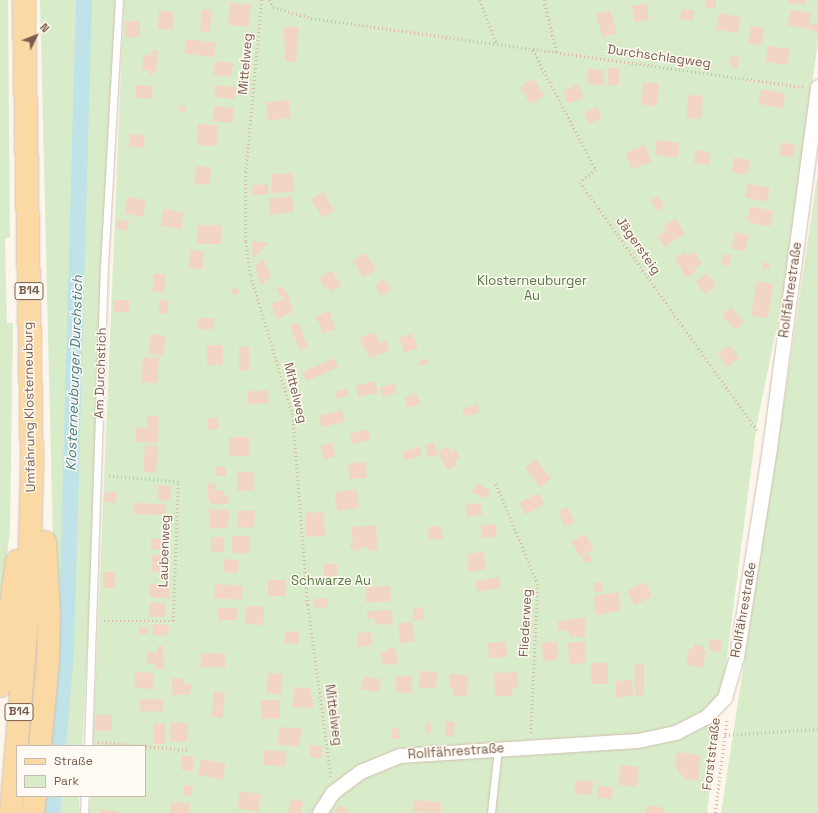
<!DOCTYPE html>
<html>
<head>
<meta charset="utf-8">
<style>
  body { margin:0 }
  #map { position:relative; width:818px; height:813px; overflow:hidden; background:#fdf6ec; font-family:"Space Grotesk",sans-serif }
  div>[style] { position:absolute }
  .green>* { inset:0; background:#d8ecc9; transform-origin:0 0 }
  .canal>* { height:16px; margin:-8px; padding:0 8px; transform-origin:8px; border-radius:8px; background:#bfe3e8 }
  .building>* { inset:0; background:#f3d5c3; transform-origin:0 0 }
  .path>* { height:2.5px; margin-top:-1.25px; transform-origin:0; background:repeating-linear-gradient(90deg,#d9b8a5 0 1px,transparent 0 4px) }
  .roads { filter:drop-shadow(0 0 1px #d1beb0) drop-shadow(0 0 1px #d1beb0) }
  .service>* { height:7px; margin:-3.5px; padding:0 3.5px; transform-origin:3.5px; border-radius:3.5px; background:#fff }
  .minor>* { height:14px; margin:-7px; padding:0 7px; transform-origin:7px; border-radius:7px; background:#fff }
  .primary>* { height:22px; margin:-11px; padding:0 11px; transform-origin:11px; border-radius:11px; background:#fbd9a5 }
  span { translate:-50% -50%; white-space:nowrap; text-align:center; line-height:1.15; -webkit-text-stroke:3px #fffaf3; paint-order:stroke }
  .shield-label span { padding:1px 3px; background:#fffaf3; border:1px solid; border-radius:3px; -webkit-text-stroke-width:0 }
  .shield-label { font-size:12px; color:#7a5c4d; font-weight:700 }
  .street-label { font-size:13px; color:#7a5c4d }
  .park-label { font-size:13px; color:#537a41 }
  .water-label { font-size:14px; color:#437c86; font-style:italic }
  .legend { position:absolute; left:16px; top:745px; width:130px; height:52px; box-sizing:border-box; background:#fffaf3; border:1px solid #cabbb1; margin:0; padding:5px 7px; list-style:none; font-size:12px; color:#7a5c4d }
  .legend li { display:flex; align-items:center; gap:8px; height:20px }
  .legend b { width:20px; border:1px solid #cabbb1 }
  .north { position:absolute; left:16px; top:16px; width:40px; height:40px; -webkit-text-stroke:3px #fffaf3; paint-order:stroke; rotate:47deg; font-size:11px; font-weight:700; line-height:16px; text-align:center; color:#7a5c4d }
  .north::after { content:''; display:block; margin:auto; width:14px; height:18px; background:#7a5c4d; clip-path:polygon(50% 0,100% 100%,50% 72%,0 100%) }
</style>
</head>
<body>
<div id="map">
  <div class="green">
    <div style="clip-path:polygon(0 0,8px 0,10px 237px,5px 239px,7px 323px,13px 323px,10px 532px,0 607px)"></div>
    <div style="clip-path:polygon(40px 0,122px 0,82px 746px,48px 746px,54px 584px)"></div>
    <div style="clip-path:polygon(124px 0,818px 0,818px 41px,783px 297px,757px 423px,707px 813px,90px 813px,91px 796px,145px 796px,145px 746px,93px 746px)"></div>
    <div style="clip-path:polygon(818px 171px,818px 813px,721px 813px,787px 383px)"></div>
    <div style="left:43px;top:796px;width:36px;height:17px"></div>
  </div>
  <div class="canal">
    <div style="left:58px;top:746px;width:94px;rotate:-85.1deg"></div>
    <div style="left:66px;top:652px;width:652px;rotate:-88.42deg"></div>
    <div style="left:52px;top:813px;width:17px;rotate:-83deg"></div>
  </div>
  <div class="building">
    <div style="left:705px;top:0;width:11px;height:8px"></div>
    <div style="clip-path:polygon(788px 0,806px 0,806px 5px,788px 3px)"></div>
    <div style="left:230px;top:3px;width:21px;height:22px;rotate:5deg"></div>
    <div style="left:647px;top:4px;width:16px;height:15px;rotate:83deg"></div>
    <div style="left:202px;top:9px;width:10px;height:22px;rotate:6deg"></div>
    <div style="left:681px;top:9px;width:13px;height:10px;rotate:4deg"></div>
    <div style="left:610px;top:10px;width:24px;height:15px;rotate:73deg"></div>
    <div style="left:790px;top:10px;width:21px;height:16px;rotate:8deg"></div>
    <div style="left:159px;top:11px;width:15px;height:18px;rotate:4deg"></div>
    <div style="left:719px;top:13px;width:22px;height:17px;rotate:10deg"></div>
    <div style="left:140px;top:21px;width:16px;height:15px;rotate:90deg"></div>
    <div style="clip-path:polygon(811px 23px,818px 24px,818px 32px,810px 30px)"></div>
    <div style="clip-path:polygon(284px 26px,299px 28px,296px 62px,285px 61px)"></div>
    <div style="left:751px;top:26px;width:14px;height:17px;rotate:12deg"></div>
    <div style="left:186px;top:39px;width:30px;height:15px;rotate:6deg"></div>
    <div style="left:768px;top:46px;width:22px;height:16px;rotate:8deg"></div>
    <div style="clip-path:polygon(152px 50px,158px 50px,156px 71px,150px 76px,150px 71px,142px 70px,143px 55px,151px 55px)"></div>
    <div style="left:731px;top:56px;width:8px;height:11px;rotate:7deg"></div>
    <div style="left:215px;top:61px;width:18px;height:14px;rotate:6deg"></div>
    <div style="left:619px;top:68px;width:17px;height:11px;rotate:90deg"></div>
    <div style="left:588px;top:69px;width:16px;height:15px;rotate:4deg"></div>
    <div style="left:534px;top:79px;width:20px;height:16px;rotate:60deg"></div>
    <div style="left:643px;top:82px;width:16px;height:23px;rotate:4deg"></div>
    <div style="left:578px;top:84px;width:14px;height:17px;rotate:65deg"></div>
    <div style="left:136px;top:85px;width:17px;height:13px;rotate:3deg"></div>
    <div style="left:215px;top:85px;width:22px;height:12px;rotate:5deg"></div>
    <div style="left:761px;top:89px;width:25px;height:15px;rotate:11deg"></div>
    <div style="left:688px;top:95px;width:15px;height:23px;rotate:4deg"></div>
    <div style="left:289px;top:100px;width:18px;height:23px;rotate:84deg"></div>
    <div style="clip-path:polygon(180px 105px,186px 106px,185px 113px,180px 112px)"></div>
    <div style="left:214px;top:106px;width:20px;height:15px;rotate:6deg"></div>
    <div style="left:597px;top:107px;width:12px;height:14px;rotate:66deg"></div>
    <div style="left:198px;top:124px;width:20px;height:21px;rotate:3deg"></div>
    <div style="left:130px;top:134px;width:15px;height:13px;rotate:4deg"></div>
    <div style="left:657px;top:140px;width:23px;height:15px;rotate:7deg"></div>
    <div style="left:781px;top:142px;width:15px;height:13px;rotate:11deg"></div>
    <div style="left:645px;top:145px;width:18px;height:21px;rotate:68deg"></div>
    <div style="left:696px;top:150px;width:15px;height:13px;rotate:11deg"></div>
    <div style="left:734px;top:157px;width:16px;height:15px;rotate:11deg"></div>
    <div style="left:196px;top:166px;width:15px;height:18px;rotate:4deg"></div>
    <div style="left:293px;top:173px;width:19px;height:22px;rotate:87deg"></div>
    <div style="left:268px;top:184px;width:10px;height:16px;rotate:84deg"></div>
    <div style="left:748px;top:184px;width:22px;height:14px;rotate:10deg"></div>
    <div style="left:323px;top:192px;width:22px;height:14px;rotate:58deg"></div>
    <div style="left:292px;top:196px;width:16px;height:24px;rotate:83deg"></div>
    <div style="left:659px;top:196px;width:12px;height:9px;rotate:66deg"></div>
    <div style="left:127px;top:197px;width:19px;height:17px;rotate:9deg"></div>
    <div style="left:750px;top:206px;width:24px;height:16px;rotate:12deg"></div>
    <div style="left:164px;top:209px;width:20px;height:17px;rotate:11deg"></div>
    <div style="left:118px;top:219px;width:11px;height:10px;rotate:10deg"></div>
    <div style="clip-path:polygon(676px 219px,685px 234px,664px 247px,658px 236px,666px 231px,664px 226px)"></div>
    <div style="left:197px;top:225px;width:24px;height:19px"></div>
    <div style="left:735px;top:232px;width:14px;height:17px;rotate:12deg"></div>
    <div style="clip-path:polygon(252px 241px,269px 243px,253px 259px)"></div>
    <div style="left:190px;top:250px;width:14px;height:18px;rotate:4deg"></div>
    <div style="clip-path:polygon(685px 252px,687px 256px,695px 252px,702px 264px,694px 269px,696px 272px,686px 278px,675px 258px)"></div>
    <div style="left:366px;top:253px;width:20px;height:15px;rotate:60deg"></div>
    <div style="left:723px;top:254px;width:8px;height:11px;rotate:7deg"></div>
    <div style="clip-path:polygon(263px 259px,271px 276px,261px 286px,255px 266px)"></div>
    <div style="left:763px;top:262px;width:7px;height:6px;rotate:8deg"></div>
    <div style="clip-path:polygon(332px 270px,341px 286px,332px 292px,329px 287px,325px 289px,319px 278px)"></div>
    <div style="left:706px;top:273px;width:16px;height:14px;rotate:50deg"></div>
    <div style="left:154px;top:274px;width:12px;height:18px;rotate:5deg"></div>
    <div style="left:384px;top:279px;width:13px;height:11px;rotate:58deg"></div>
    <div style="left:757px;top:281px;width:17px;height:35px;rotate:10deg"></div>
    <div style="clip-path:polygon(282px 286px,286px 294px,288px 293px,293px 312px,277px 319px,271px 304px,284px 299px,283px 296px,280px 297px,276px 288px)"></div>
    <div style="left:237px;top:287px;width:7px;height:6px;rotate:74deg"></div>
    <div style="left:113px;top:300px;width:16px;height:12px"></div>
    <div style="left:160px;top:300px;width:9px;height:13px;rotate:6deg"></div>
    <div style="left:731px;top:307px;width:20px;height:12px;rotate:49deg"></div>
    <div style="left:329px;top:311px;width:19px;height:14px;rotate:69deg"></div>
    <div style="left:198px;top:318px;width:16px;height:11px"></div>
    <div style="left:298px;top:322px;width:27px;height:9px;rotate:68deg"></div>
    <div style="clip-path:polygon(375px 332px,379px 343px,386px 340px,389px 351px,369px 358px,359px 338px)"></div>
    <div style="left:412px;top:333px;width:16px;height:14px;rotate:68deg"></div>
    <div style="left:151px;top:334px;width:15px;height:20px;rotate:8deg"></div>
    <div style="left:207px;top:345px;width:16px;height:20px"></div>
    <div style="left:730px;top:345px;width:16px;height:15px;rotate:55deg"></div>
    <div style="left:239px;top:347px;width:10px;height:24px"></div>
    <div style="left:143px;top:357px;width:16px;height:25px;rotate:4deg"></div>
    <div style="left:334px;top:358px;width:10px;height:35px;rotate:66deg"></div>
    <div style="clip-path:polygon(428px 358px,429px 363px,420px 366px,418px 362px)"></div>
    <div style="left:375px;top:381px;width:12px;height:20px;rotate:76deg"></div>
    <div style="left:394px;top:383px;width:10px;height:15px;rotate:73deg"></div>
    <div style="clip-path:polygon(346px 388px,349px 396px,337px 399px,335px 392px)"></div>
    <div style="left:268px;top:390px;width:13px;height:21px;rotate:86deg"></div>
    <div style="left:417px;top:394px;width:11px;height:13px;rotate:75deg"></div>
    <div style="clip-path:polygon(477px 404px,480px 412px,465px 416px,462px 409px)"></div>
    <div style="left:342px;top:410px;width:12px;height:24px;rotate:76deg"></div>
    <div style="clip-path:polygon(147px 416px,159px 416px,158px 443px,135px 442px,136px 427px,147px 428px)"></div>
    <div style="clip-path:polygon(207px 418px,218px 418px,219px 429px,208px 429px)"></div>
    <div style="left:368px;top:429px;width:11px;height:19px;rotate:75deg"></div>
    <div style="left:229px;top:437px;width:20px;height:19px"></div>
    <div style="left:434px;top:442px;width:13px;height:10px;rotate:72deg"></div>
    <div style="left:333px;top:443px;width:14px;height:13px;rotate:78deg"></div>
    <div style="left:145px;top:445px;width:13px;height:27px;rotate:4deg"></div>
    <div style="left:419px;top:446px;width:9px;height:18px;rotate:69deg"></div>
    <div style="clip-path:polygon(448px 446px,451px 452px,455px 449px,460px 458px,455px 461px,457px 465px,447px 470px,438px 452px)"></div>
    <div style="left:536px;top:459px;width:25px;height:14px;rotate:53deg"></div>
    <div style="left:366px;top:462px;width:16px;height:18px;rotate:86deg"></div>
    <div style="left:216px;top:467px;width:10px;height:9px"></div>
    <div style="left:237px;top:472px;width:17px;height:19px"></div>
    <div style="clip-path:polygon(208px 483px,216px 484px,215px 491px,224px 491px,224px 496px,229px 496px,228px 504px,210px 504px,210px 499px,207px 499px)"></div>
    <div style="left:477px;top:483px;width:15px;height:10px;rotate:28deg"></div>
    <div style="left:158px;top:485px;width:13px;height:15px;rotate:4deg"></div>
    <div style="left:356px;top:489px;width:19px;height:22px;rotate:81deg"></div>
    <div style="left:105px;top:492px;width:12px;height:10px;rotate:5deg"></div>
    <div style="left:539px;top:493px;width:13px;height:22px;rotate:63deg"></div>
    <div style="left:134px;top:503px;width:32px;height:11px;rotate:2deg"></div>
    <div style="left:481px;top:503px;width:12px;height:15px;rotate:85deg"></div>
    <div style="left:568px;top:507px;width:17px;height:11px;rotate:66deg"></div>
    <div style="left:210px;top:509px;width:19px;height:19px;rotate:3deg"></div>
    <div style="left:238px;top:510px;width:17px;height:17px;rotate:3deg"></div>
    <div style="left:324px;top:512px;width:24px;height:19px;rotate:88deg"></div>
    <div style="left:496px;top:524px;width:13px;height:15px;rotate:86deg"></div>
    <div style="clip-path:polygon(376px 525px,378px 551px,368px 551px,367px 547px,360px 548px,357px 552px,349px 546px,353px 542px,351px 527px)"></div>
    <div style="left:442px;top:526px;width:13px;height:14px;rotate:86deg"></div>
    <div style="left:586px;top:534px;width:17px;height:16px;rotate:65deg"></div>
    <div style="left:232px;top:536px;width:18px;height:17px"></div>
    <div style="left:211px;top:537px;width:13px;height:15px"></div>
    <div style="left:151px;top:539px;width:13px;height:10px"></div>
    <div style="left:484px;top:552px;width:18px;height:17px;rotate:84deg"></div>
    <div style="clip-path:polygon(589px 554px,592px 561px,586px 564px,582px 557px)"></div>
    <div style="left:152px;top:555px;width:17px;height:17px;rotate:3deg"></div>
    <div style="left:224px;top:559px;width:15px;height:13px;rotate:4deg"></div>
    <div style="left:324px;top:564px;width:13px;height:15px"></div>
    <div style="left:103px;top:572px;width:12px;height:16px"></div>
    <div style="left:499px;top:577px;width:11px;height:24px;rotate:80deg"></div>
    <div style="left:268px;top:580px;width:18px;height:16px"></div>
    <div style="left:602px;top:582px;width:9px;height:9px;rotate:84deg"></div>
    <div style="left:645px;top:582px;width:16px;height:20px;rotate:63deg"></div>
    <div style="left:150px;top:584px;width:20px;height:13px;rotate:3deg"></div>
    <div style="left:215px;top:584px;width:28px;height:14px;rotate:4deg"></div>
    <div style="left:390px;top:586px;width:15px;height:25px;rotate:86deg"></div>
    <div style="left:618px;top:592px;width:19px;height:25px;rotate:81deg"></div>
    <div style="clip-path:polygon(314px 599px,328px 599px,328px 607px,315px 608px)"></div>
    <div style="left:149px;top:603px;width:16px;height:14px"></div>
    <div style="left:246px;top:606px;width:18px;height:18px;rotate:3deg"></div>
    <div style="left:423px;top:607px;width:13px;height:10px;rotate:86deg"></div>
    <div style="left:218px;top:608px;width:19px;height:12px"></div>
    <div style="clip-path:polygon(392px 610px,393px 624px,375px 625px,375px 619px,367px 619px,367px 611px)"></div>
    <div style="clip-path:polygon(585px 618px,585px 637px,569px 637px,569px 631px,558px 631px,558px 621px)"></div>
    <div style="left:412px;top:622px;width:20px;height:14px;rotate:84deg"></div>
    <div style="left:153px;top:624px;width:16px;height:11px;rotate:4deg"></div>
    <div style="left:139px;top:627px;width:9px;height:7px"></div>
    <div style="left:285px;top:631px;width:14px;height:12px;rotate:4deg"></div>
    <div style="left:371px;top:632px;width:14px;height:14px;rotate:86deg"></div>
    <div style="clip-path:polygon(711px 638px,722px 641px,720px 653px,708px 649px)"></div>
    <div style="left:506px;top:642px;width:15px;height:18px;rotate:86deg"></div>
    <div style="left:557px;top:642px;width:18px;height:15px;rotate:87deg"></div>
    <div style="left:585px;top:642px;width:21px;height:17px;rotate:87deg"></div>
    <div style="clip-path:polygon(694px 644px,704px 646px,703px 650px,706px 651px,703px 668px,686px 665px,689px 648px,694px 648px)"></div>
    <div style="clip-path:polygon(157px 646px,163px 646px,164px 670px,156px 670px,156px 664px,147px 664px,148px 652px,157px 653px)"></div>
    <div style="clip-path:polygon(396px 648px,397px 664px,382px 665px,381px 652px,387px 652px,387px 649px)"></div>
    <div style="left:201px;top:653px;width:25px;height:14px;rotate:2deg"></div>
    <div style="left:608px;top:663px;width:21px;height:17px;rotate:90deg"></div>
    <div style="left:635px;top:664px;width:9px;height:31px"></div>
    <div style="left:420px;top:671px;width:17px;height:17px;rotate:3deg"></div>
    <div style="left:135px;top:672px;width:19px;height:16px;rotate:3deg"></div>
    <div style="clip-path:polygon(517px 672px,518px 688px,512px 689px,513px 696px,495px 696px,494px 673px)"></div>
    <div style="left:268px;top:673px;width:15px;height:20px;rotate:4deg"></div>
    <div style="clip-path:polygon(450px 674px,468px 675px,467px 697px,453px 696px,453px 688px,449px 688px)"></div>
    <div style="left:397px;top:675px;width:16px;height:17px;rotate:7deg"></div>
    <div style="left:363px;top:677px;width:18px;height:13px;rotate:6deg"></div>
    <div style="clip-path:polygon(172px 678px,184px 679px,184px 684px,191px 684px,190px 695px,172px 695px)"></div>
    <div style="left:632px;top:680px;width:16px;height:17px;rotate:86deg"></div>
    <div style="clip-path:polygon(295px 687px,310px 688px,314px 708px,292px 707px)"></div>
    <div style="left:214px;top:692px;width:11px;height:25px;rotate:5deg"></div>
    <div style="left:140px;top:699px;width:23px;height:12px;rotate:2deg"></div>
    <div style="left:261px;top:700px;width:19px;height:19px"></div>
    <div style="left:96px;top:715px;width:16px;height:16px"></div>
    <div style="left:446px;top:721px;width:9px;height:15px;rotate:6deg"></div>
    <div style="left:171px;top:722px;width:17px;height:19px;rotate:3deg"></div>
    <div style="clip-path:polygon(430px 722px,432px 732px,426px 733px,425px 723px)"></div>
    <div style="left:153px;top:723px;width:12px;height:21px"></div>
    <div style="left:279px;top:727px;width:22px;height:18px;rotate:3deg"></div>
    <div style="left:392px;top:728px;width:8px;height:10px;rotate:7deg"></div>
    <div style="clip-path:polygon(310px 745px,322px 746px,322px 758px,310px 757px)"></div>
    <div style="left:264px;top:750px;width:22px;height:15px;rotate:3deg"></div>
    <div style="clip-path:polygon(677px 752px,701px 755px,698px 781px,686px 779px,679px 773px,675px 766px)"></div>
    <div style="left:182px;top:756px;width:11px;height:15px"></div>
    <div style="left:201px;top:759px;width:25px;height:16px;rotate:11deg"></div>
    <div style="left:621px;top:765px;width:18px;height:20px;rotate:6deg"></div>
    <div style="left:575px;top:780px;width:18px;height:14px;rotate:3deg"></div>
    <div style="clip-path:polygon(184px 785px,193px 785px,192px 796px,184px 795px)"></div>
    <div style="left:598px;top:786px;width:15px;height:12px;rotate:4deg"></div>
    <div style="left:240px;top:791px;width:21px;height:18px;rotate:8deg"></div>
    <div style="clip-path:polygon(292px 798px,304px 802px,300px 813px,288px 813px)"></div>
    <div style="left:414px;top:800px;width:27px;height:11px;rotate:4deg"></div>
    <div style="left:171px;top:802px;width:19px;height:11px;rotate:3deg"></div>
    <div style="clip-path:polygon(341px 805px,348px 811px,347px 813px,335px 811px)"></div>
    <div style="clip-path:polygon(648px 805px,664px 808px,663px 813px,646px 813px)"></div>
    <div style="clip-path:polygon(99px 810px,118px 811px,118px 813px,99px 813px)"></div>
  </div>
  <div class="path">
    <div style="left:262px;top:0;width:173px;rotate:95.3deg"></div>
    <div style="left:246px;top:172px;width:70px;rotate:90deg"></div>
    <div style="left:246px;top:242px;width:34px;rotate:82deg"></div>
    <div style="left:251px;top:276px;width:146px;rotate:73.3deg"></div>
    <div style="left:293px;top:416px;width:190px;rotate:85.5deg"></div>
    <div style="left:308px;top:605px;width:173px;rotate:82.3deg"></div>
    <div style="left:269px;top:0;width:8px;rotate:60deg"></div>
    <div style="left:273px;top:7px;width:40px;rotate:16deg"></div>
    <div style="left:311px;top:18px;width:188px;rotate:8deg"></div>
    <div style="left:480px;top:0;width:47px;rotate:68.9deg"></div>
    <div style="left:497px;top:44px;width:309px;rotate:8deg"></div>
    <div style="left:544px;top:0;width:55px;rotate:76.2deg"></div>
    <div style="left:533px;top:50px;width:136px;rotate:62.3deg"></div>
    <div style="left:596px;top:170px;width:20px;rotate:143deg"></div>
    <div style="left:580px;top:182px;width:305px;rotate:54.5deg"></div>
    <div style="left:496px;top:484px;width:108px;rotate:67.2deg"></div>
    <div style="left:538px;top:584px;width:149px;rotate:92.7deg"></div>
    <div style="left:104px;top:621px;width:69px"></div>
    <div style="left:173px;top:621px;width:139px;rotate:-87.9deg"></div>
    <div style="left:178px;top:482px;width:70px;rotate:-175.1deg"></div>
    <div style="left:725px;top:735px;width:93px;rotate:-3.7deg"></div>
    <div style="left:98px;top:742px;width:92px;rotate:5deg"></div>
    <div style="left:715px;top:813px;width:96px;rotate:-82.8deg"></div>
  </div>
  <div class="roads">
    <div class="service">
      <div style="left:88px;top:746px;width:479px;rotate:-88.1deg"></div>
      <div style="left:104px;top:267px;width:267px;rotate:-86.8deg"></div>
      <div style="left:84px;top:813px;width:17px;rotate:-87deg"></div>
      <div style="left:491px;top:813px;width:64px;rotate:-83.8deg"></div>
    </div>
    <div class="minor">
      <div style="left:320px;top:813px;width:24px;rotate:-57deg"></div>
      <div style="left:333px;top:793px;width:35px;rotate:-37deg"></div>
      <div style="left:361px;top:772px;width:42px;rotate:-22.3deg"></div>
      <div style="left:400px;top:756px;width:238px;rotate:-3.6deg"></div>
      <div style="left:638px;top:741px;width:39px;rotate:-12deg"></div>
      <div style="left:676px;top:733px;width:34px;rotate:-27deg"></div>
      <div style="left:706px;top:718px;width:28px;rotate:-46deg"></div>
      <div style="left:725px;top:698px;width:43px;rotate:-73.7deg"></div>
      <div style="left:737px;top:657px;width:212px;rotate:-81deg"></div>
      <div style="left:770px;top:448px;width:364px;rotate:-82.4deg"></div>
    </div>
    <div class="primary">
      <div style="left:0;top:686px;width:126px;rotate:-82.3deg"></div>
      <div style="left:40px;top:746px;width:84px;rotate:-84.6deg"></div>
      <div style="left:48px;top:662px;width:48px;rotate:-88.8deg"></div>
      <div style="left:49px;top:614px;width:72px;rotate:-93.2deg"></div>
      <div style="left:11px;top:813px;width:203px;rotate:-85.2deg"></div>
      <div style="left:28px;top:611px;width:143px;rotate:-88.4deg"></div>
      <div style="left:32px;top:468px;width:468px;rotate:-91deg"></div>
      <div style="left:33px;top:813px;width:17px;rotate:-83deg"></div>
    </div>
  </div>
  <div class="shield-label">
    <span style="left:29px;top:291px">B14</span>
    <span style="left:19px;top:712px">B14</span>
  </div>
  <div class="street-label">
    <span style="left:659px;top:57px;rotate:8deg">Durchschlagweg</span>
    <span style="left:246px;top:64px;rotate:-85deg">Mittelweg</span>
    <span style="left:638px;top:246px;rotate:55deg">Jägersteig</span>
    <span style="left:791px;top:290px;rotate:-82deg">Rollfährestraße</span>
    <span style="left:101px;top:373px;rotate:-88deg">Am Durchstich</span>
    <span style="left:295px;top:393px;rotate:76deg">Mittelweg</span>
    <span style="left:30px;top:407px;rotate:-91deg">Umfahrung Klosterneuburg</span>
    <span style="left:165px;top:551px;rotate:-88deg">Laubenweg</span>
    <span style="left:744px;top:610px;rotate:-80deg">Rollfährestraße</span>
    <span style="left:526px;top:623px;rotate:-87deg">Fliederweg</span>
    <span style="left:333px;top:715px;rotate:82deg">Mittelweg</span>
    <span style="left:456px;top:752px;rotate:-4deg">Rollfährestraße</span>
    <span style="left:712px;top:754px;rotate:-83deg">Forststraße</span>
  </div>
  <div class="park-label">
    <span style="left:532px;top:289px">Klosterneuburger<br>Au</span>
    <span style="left:331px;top:581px">Schwarze Au</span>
  </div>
  <div class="water-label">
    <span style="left:74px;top:373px;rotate:-88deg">Klosterneuburger Durchstich</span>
  </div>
  <ul class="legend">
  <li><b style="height:5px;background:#fbd9a5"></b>Straße</li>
  <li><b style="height:11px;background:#d8ecc9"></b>Park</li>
  </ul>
  <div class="north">N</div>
</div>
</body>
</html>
